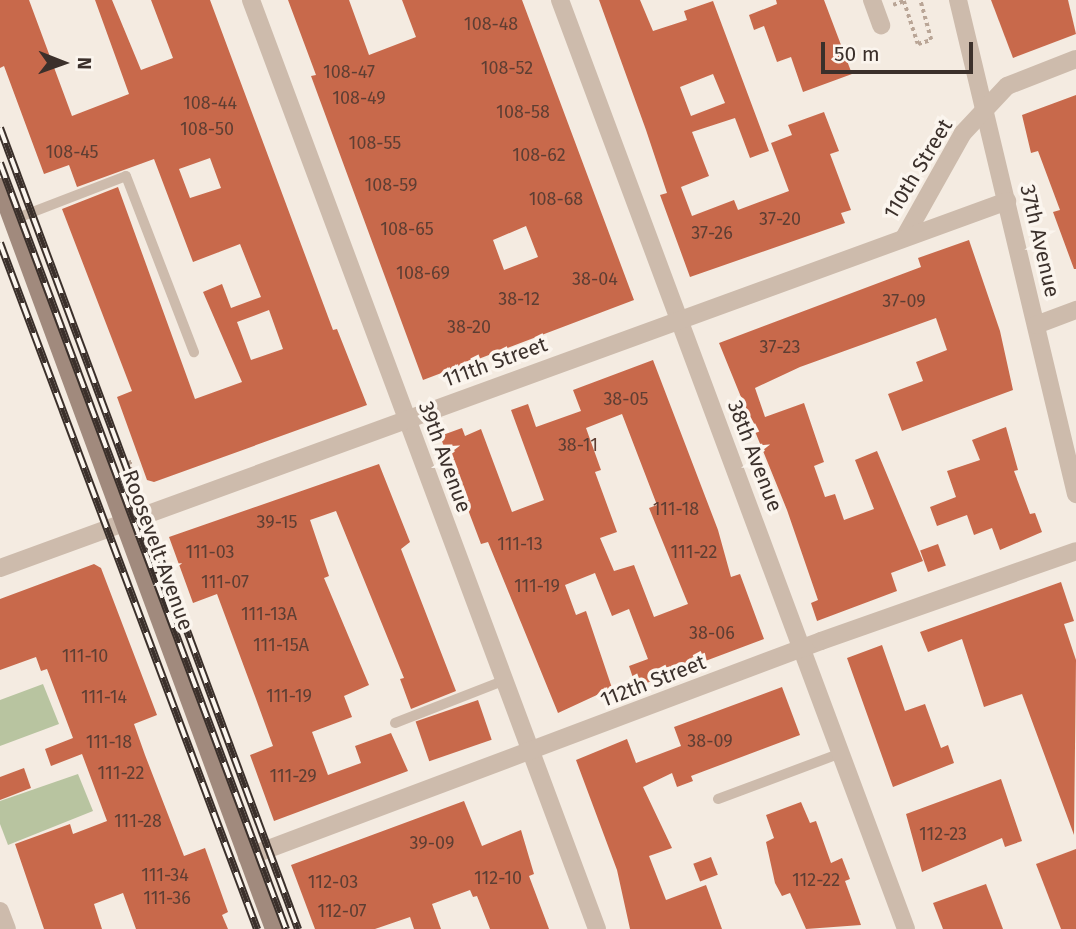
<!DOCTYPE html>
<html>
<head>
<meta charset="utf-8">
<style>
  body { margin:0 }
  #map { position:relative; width:1076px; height:929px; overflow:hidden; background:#f4ebe1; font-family:"Fira Sans",sans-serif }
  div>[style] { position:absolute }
  .green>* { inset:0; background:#b8c4a0 }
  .building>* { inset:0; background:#c8694b; transform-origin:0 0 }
  .path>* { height:3.5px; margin-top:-1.75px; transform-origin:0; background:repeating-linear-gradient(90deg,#b9a596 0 3.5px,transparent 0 7px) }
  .service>* { height:10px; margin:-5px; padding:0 5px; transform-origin:5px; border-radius:5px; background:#cdbbac }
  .minor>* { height:18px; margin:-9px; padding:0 9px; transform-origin:9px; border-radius:9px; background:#cdbbac }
  .secondary>* { height:18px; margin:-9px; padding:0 9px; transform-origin:9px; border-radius:9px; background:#a18a7d }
  .rail>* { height:8px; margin-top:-4px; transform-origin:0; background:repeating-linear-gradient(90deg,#fbf5ee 0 16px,#3b302b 0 32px); box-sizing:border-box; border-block:2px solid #3b302b }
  span { translate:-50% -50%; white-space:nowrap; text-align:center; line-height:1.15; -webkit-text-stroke:7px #fbf5ee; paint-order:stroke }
  .number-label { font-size:18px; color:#5e3e33 }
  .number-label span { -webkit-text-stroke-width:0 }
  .street-label { font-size:21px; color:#3b302b }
  .north { position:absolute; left:28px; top:28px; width:70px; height:70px; -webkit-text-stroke:5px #fbf5ee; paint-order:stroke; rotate:91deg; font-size:19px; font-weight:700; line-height:28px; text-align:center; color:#3b302b }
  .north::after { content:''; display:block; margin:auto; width:24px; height:32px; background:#3b302b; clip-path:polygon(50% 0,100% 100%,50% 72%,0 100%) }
  .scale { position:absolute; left:821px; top:42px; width:152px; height:32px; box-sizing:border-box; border:4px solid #3b302b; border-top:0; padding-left:9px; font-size:21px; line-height:24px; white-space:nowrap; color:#3b302b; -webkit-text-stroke:5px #fbf5ee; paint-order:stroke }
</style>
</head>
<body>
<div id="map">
  <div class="green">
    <div style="clip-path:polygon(43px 684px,59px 724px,0 746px,0 700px)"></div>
    <div style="clip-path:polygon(78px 774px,93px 811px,8px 845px,0 824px,0 801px)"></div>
  </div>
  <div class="building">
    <div style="clip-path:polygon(evenodd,0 0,29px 0,72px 116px,129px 94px,95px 0,112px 0,141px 70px,173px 58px,151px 0,210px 0,333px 330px,337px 329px,367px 405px,154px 482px,147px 480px,117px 397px,132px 391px,62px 209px,118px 187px,195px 399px,242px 382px,203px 292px,222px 284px,231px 308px,261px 297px,240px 244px,193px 262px,154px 159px,77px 187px,69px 165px,44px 174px,4px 66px,0 68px,0 0,210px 158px,221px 188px,190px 198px,179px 169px,210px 158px,0 0,269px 310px,283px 349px,251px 360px,237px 322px,269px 310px)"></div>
    <div style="clip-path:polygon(evenodd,288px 0,349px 0,369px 55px,416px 37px,402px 0,522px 0,634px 300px,423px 380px,311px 76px,316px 75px,288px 0,526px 226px,538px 257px,504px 270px,493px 240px,526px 226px)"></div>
    <div style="clip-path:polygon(evenodd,599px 0,640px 0,653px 31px,687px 20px,684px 11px,713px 1px,769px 151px,750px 158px,735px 118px,692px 132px,709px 176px,681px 187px,692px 216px,734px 200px,738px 210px,789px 191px,771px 143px,792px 135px,788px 125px,824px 112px,839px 151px,830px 154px,851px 210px,841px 213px,845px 223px,690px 277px,660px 195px,667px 193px,646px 130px,599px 0,713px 74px,725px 103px,691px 116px,680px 87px,713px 74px)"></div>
    <div style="clip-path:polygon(776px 0,824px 0,852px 74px,803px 92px,791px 57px,777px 62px,764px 26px,754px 30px,749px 15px,777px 4px)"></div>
    <div style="clip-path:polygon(991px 0,1068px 0,1076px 34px,1013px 58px)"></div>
    <div style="clip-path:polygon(1076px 95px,1076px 269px,1074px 269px,1053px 212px,1060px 210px,1038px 151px,1031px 153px,1022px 115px)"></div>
    <div style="clip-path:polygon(969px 240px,1000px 331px,1013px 390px,902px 431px,888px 394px,923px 381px,916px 362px,947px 350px,936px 318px,800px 367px,755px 388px,765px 417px,804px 403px,824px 462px,814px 466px,825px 497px,835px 494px,844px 520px,874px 509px,855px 460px,877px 451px,923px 561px,891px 573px,897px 591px,817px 621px,811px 603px,818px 600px,787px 510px,719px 343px,921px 267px,918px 258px)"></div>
    <div style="clip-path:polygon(evenodd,653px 360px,718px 530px,731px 577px,740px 574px,764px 639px,636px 687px,629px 666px,648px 659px,629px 609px,612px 616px,595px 573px,565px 585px,576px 615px,586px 611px,612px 688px,558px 713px,488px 542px,481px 544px,440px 436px,462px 428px,465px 436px,481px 429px,512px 512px,544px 500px,511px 410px,528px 404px,536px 427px,581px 411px,573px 390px,653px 360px,622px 414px,657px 505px,649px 508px,688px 604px,654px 617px,634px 565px,614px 571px,600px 538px,617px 532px,595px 472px,601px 470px,586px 428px,622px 414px)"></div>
    <div style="clip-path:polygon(1006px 427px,1018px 470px,1014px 471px,1030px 514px,1035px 513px,1042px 532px,1000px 550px,992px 528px,974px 535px,967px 515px,937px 526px,930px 507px,956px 497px,947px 471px,980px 460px,972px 440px)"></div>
    <div style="clip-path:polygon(379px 464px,410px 542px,401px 549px,456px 691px,411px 709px,400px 679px,404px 678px,336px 511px,310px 520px,329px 576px,324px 578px,369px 685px,344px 696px,352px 717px,312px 732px,328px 775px,361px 763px,355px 746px,391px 733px,408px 771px,274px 821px,250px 755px,273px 746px,256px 699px,217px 594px,193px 603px,169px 537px)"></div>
    <div style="left:938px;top:544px;width:23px;height:19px;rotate:70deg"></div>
    <div style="clip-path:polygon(94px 564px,101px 568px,157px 715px,134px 724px,145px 755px,184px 856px,205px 848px,228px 912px,222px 915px,228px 929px,136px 929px,123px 893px,94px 904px,102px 929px,44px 929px,15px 844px,70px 824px,73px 834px,107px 821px,82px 754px,51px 766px,45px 749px,73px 738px,47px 669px,41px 671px,36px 657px,0 670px,0 599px)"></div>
    <div style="clip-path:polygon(1061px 582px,1074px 621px,1064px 624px,1076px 660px,1074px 835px,1022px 694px,984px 707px,962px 639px,928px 652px,920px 632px)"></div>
    <div style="clip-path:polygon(882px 645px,905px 711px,925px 704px,941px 748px,948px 745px,954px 763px,893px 787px,847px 658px)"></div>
    <div style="clip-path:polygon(782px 687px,800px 735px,691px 776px,693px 781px,677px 787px,672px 773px,643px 787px,672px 848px,649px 856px,666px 900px,706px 885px,722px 929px,630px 929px,617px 870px,576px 760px,627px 739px,636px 763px,681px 746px,674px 727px)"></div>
    <div style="left:478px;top:700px;width:42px;height:66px;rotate:71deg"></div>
    <div style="clip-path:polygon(24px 768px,31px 788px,0 800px,0 777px)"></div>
    <div style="clip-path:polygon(1001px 779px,1022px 841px,1005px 847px,1002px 838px,922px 872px,906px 814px)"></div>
    <div style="clip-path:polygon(464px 801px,482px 846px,521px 830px,534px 874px,529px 876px,549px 929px,490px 929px,477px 896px,473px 897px,470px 890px,432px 904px,441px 929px,414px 929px,410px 917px,375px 929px,315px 929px,291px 865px)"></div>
    <div style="clip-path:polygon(801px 802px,810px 823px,816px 821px,831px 863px,842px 858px,850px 879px,845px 881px,861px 925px,806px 929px,790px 893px,782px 896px,775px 883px,766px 842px,774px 838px,766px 815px)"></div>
    <div style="clip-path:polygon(1076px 849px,1076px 929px,1061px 929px,1036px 864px)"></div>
    <div style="left:711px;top:857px;width:19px;height:19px;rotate:69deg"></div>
    <div style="clip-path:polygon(986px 884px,1003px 929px,943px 929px,933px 903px)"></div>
  </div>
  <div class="path">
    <div style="left:893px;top:5px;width:12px;rotate:-20deg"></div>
    <div style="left:904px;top:1px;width:45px;rotate:72deg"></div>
    <div style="left:918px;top:44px;width:14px;rotate:-17deg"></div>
    <div style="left:931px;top:40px;width:41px;rotate:-105.4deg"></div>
    <div style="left:131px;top:471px;width:9px;rotate:-111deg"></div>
    <div style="left:128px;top:463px;width:6px;rotate:-18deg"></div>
  </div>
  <div class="service">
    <div style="left:12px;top:220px;width:122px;rotate:-21.1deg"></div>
    <div style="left:126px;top:176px;width:189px;rotate:68.9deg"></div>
    <div style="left:395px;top:723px;width:116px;rotate:-21.3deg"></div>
    <div style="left:718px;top:799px;width:131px;rotate:-20.5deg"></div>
  </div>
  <div class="minor">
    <div style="left:251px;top:0;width:991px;rotate:69.57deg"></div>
    <div style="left:560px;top:0;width:991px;rotate:69.57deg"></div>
    <div style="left:872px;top:0;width:27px;rotate:70deg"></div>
    <div style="left:958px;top:0;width:508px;rotate:76.57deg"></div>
    <div style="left:904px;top:238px;width:120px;rotate:-60.7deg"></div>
    <div style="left:963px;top:133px;width:64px;rotate:-46.9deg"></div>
    <div style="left:1007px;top:86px;width:74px;rotate:-21.4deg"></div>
    <div style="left:1036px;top:325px;width:43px;rotate:-20.6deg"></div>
    <div style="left:0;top:568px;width:1072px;rotate:-20.02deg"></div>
    <div style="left:247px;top:857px;width:613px;rotate:-20.62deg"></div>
    <div style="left:821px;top:641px;width:270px;rotate:-19.4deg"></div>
    <div style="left:0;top:911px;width:19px;rotate:69deg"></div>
  </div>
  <div class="secondary">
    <div style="left:0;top:187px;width:791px;rotate:69.73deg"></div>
  </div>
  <div class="rail">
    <div style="left:0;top:128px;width:855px;rotate:69.59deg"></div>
    <div style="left:0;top:163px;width:818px;rotate:69.53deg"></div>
    <div style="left:0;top:243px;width:733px;rotate:69.46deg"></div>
  </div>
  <div class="number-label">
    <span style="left:491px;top:24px">108-48</span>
    <span style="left:507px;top:68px">108-52</span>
    <span style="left:349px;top:72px">108-47</span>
    <span style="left:359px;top:98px">108-49</span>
    <span style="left:210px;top:103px">108-44</span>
    <span style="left:523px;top:112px">108-58</span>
    <span style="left:207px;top:129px">108-50</span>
    <span style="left:375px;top:143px">108-55</span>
    <span style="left:72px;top:152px">108-45</span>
    <span style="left:539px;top:155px">108-62</span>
    <span style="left:391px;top:185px">108-59</span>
    <span style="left:556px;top:199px">108-68</span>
    <span style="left:780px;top:219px">37-20</span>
    <span style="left:407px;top:229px">108-65</span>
    <span style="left:712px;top:233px">37-26</span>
    <span style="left:423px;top:273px">108-69</span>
    <span style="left:595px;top:279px">38-04</span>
    <span style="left:519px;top:299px">38-12</span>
    <span style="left:904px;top:301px">37-09</span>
    <span style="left:469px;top:327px">38-20</span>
    <span style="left:780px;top:347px">37-23</span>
    <span style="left:626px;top:399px">38-05</span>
    <span style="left:578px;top:445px">38-11</span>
    <span style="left:676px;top:509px">111-18</span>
    <span style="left:277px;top:522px">39-15</span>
    <span style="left:520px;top:544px">111-13</span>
    <span style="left:210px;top:552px">111-03</span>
    <span style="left:694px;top:552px">111-22</span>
    <span style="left:225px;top:582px">111-07</span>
    <span style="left:537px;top:586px">111-19</span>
    <span style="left:269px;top:614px">111-13A</span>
    <span style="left:712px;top:633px">38-06</span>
    <span style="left:281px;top:645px">111-15A</span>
    <span style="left:85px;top:656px">111-10</span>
    <span style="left:289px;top:696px">111-19</span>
    <span style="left:104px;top:697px">111-14</span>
    <span style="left:710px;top:741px">38-09</span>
    <span style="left:109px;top:742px">111-18</span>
    <span style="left:121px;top:773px">111-22</span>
    <span style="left:293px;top:776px">111-29</span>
    <span style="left:138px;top:821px">111-28</span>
    <span style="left:943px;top:834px">112-23</span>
    <span style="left:432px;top:843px">39-09</span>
    <span style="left:165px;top:875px">111-34</span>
    <span style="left:498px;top:878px">112-10</span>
    <span style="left:816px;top:880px">112-22</span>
    <span style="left:333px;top:882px">112-03</span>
    <span style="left:167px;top:898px">111-36</span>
    <span style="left:342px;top:911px">112-07</span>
  </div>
  <div class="street-label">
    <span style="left:918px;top:169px;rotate:-59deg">110th Street</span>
    <span style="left:1040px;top:241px;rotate:77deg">37th Avenue</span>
    <span style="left:495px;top:362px;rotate:-20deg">111th Street</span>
    <span style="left:755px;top:456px;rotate:69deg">38th Avenue</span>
    <span style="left:445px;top:457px;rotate:70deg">39th Avenue</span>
    <span style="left:158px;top:550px;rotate:70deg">Roosevelt Avenue</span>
    <span style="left:653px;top:681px;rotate:-21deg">112th Street</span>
  </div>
  <div class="north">N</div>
  <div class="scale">50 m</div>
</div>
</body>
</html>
